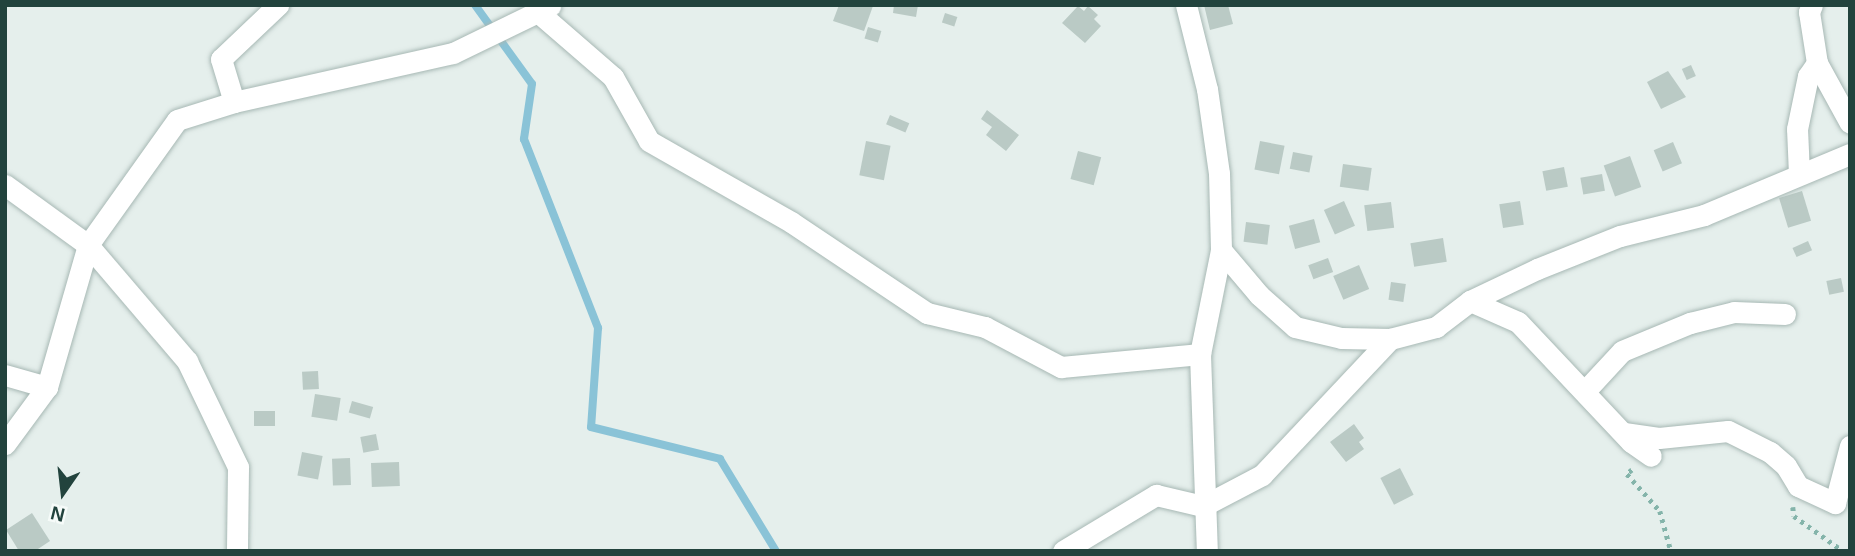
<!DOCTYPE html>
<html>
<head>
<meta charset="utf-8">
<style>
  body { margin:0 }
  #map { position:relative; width:1855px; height:556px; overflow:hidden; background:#e5efec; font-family:Helvetica,sans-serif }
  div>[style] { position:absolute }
  .stream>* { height:8px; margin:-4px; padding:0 4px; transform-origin:4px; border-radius:4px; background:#8ac3d7 }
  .building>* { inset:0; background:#bacac5; transform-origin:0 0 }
  .path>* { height:4.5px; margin-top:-2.25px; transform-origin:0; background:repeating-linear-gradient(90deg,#84b4aa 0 3.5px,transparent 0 8.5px) }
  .roads { filter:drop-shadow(0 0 2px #a7b8b4) drop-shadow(0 0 2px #a7b8b4) }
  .minor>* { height:21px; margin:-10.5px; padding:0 10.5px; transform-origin:10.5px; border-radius:10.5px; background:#fff }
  span { translate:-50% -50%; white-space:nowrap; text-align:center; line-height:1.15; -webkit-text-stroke:7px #f6fbf9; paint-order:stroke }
  .frame { position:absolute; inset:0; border:7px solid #22433d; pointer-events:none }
  .north { position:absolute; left:28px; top:458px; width:70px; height:70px; -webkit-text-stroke:5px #f6fbf9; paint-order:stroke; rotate:194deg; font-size:19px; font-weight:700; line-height:28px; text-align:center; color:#22433d }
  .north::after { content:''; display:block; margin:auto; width:24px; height:32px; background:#22433d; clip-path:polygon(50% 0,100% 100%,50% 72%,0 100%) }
</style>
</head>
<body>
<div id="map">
  <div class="stream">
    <div style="left:475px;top:5px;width:97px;rotate:54.2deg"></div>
    <div style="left:532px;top:84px;width:56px;rotate:98.3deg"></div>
    <div style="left:524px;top:139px;width:203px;rotate:68.6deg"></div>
    <div style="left:598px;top:328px;width:99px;rotate:94deg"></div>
    <div style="left:591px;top:427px;width:133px;rotate:13.9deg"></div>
    <div style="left:720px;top:459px;width:108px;rotate:58.7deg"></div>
  </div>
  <div class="building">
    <div style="clip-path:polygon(839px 5px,873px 6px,864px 31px,833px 21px)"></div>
    <div style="clip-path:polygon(894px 5px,918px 5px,916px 17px,893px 13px)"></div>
    <div style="clip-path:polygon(1204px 5px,1228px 5px,1233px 24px,1210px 30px)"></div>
    <div style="clip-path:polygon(1078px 6px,1084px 11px,1088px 6px,1098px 15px,1094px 19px,1101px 26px,1085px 43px,1062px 23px)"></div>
    <div style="left:945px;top:13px;width:13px;height:10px;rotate:18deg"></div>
    <div style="left:868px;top:27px;width:14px;height:12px;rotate:17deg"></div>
    <div style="left:1691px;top:65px;width:12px;height:10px;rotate:66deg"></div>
    <div style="clip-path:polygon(1668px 71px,1686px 97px,1661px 109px,1647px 82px)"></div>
    <div style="clip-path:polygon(987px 110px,1019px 135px,1006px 151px,986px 135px,992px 127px,981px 119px)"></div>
    <div style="left:890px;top:115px;width:21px;height:10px;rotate:23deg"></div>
    <div style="left:866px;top:141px;width:25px;height:35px;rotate:11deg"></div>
    <div style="left:1260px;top:141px;width:25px;height:29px;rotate:11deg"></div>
    <div style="left:1673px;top:142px;width:23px;height:21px;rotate:67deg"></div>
    <div style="left:1078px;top:151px;width:24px;height:29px;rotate:15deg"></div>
    <div style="left:1293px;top:152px;width:20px;height:17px;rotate:11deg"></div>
    <div style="left:1630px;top:156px;width:33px;height:28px;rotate:70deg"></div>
    <div style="left:1343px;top:164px;width:29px;height:23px;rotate:8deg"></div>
    <div style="left:1564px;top:167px;width:20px;height:22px;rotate:79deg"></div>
    <div style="left:1602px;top:174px;width:17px;height:22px;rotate:80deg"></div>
    <div style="left:1802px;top:191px;width:31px;height:24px;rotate:73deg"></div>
    <div style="left:1344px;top:201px;width:27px;height:22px;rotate:66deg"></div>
    <div style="left:1520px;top:201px;width:24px;height:21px;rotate:81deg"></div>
    <div style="left:1391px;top:202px;width:26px;height:27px;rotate:83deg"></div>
    <div style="left:1314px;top:219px;width:24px;height:26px;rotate:75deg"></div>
    <div style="left:1246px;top:222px;width:24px;height:20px;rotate:7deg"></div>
    <div style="left:1443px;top:238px;width:24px;height:33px;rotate:81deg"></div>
    <div style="left:1808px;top:241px;width:10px;height:17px;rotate:66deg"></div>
    <div style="left:1328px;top:258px;width:15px;height:21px;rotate:70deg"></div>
    <div style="left:1359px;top:265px;width:26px;height:28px;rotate:67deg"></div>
    <div style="left:1841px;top:278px;width:14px;height:15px;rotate:78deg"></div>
    <div style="left:1391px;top:282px;width:15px;height:18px;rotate:8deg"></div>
    <div style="left:318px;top:371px;width:18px;height:16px;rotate:87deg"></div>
    <div style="left:315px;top:394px;width:26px;height:23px;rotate:9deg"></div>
    <div style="left:352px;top:401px;width:22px;height:12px;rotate:16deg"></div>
    <div style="left:275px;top:411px;width:15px;height:21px;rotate:90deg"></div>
    <div style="clip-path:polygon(1354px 424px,1364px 438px,1359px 442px,1364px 449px,1346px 462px,1330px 442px)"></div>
    <div style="left:376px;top:434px;width:16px;height:16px;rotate:79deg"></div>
    <div style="left:302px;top:452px;width:21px;height:24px;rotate:11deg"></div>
    <div style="left:350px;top:458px;width:27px;height:18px;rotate:88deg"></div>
    <div style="left:399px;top:462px;width:24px;height:28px;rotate:88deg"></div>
    <div style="left:1400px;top:468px;width:30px;height:22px;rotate:63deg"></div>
    <div style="clip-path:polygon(32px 513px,50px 541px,35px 551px,19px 551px,6px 530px)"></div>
  </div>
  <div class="path">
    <div style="left:1632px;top:470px;width:6px;rotate:141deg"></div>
    <div style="left:1627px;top:474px;width:50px;rotate:48.3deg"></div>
    <div style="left:1660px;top:511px;width:41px;rotate:74.6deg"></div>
    <div style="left:1793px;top:507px;width:9px;rotate:84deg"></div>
    <div style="left:1794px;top:516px;width:60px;rotate:35.5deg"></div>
  </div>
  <div class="roads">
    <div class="minor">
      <div style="left:1186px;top:5px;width:87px;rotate:76deg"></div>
      <div style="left:1207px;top:89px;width:85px;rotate:81.9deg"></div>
      <div style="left:1219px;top:173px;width:77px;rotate:88.5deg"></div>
      <div style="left:1221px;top:250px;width:106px;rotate:101.4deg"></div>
      <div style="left:1200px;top:354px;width:197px;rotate:88deg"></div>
      <div style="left:539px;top:13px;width:98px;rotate:40.9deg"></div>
      <div style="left:613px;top:77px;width:73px;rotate:60.6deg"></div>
      <div style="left:649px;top:141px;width:163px;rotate:29.7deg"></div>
      <div style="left:791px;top:222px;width:164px;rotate:33.8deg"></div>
      <div style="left:927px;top:313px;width:60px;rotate:13.6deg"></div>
      <div style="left:985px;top:327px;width:86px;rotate:27.8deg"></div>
      <div style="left:1061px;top:367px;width:140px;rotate:-5.3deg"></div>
      <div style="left:1817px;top:63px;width:68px;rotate:61.2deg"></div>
      <div style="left:234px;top:102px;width:45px;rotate:-106.8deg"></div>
      <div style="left:221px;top:59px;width:79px;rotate:-43.5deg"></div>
      <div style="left:1799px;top:174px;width:45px;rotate:-92.5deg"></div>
      <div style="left:1797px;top:129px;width:54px;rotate:-78.3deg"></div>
      <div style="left:1808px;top:76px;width:16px;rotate:-55deg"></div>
      <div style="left:1817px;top:63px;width:52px;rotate:-98.9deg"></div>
      <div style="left:1809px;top:12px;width:8px;rotate:-67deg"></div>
      <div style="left:5px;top:185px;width:102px;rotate:35.9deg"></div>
      <div style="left:88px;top:245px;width:153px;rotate:49.5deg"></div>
      <div style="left:187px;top:361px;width:118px;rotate:64.3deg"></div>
      <div style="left:238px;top:467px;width:84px;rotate:90.7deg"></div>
      <div style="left:1221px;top:250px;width:59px;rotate:49.8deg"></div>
      <div style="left:1259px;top:295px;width:48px;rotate:41.6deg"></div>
      <div style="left:1295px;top:327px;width:47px;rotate:13.4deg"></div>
      <div style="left:1341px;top:338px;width:49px;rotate:1.2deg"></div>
      <div style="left:1390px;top:339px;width:48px;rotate:-14.6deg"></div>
      <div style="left:1436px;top:327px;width:43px;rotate:-37.4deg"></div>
      <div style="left:1470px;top:301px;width:74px;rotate:-25.5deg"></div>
      <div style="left:1537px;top:269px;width:89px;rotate:-21.7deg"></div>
      <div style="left:1620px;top:236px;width:87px;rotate:-14deg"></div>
      <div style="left:1704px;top:215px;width:158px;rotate:-22.7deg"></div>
      <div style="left:1470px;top:301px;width:52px;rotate:23.6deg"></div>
      <div style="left:1518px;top:322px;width:165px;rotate:46.7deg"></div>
      <div style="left:1631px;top:442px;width:24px;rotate:35deg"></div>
      <div style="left:5px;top:375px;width:44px;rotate:15.9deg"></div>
      <div style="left:1585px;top:391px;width:54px;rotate:-47.2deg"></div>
      <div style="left:1622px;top:351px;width:74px;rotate:-22.4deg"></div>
      <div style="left:1690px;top:323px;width:45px;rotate:-14deg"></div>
      <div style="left:1734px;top:312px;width:51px;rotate:2.2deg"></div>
      <div style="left:1624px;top:433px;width:35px;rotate:8deg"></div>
      <div style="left:1659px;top:438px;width:69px;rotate:-5.8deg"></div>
      <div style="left:1728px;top:431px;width:47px;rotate:26.6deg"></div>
      <div style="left:1770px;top:452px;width:21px;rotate:41deg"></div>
      <div style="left:1786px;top:466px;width:23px;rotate:59deg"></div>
      <div style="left:1798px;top:486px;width:41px;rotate:24.7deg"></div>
      <div style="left:1835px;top:503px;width:59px;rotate:-75.3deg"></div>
      <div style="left:5px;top:444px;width:71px;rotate:-53.6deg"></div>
      <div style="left:47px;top:387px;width:148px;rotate:-73.9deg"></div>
      <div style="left:88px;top:245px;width:153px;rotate:-54.5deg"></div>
      <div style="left:177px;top:120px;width:60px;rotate:-17.5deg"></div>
      <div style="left:234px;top:102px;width:224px;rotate:-12.6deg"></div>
      <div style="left:453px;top:53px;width:108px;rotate:-25.9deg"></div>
      <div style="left:1063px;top:551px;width:109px;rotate:-31.1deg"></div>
      <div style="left:1156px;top:495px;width:48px;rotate:13.2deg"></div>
      <div style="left:1203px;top:506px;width:67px;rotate:-27.7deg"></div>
      <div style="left:1262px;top:475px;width:187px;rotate:-46.7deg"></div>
    </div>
  </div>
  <div class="frame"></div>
  <div class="north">N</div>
</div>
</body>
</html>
